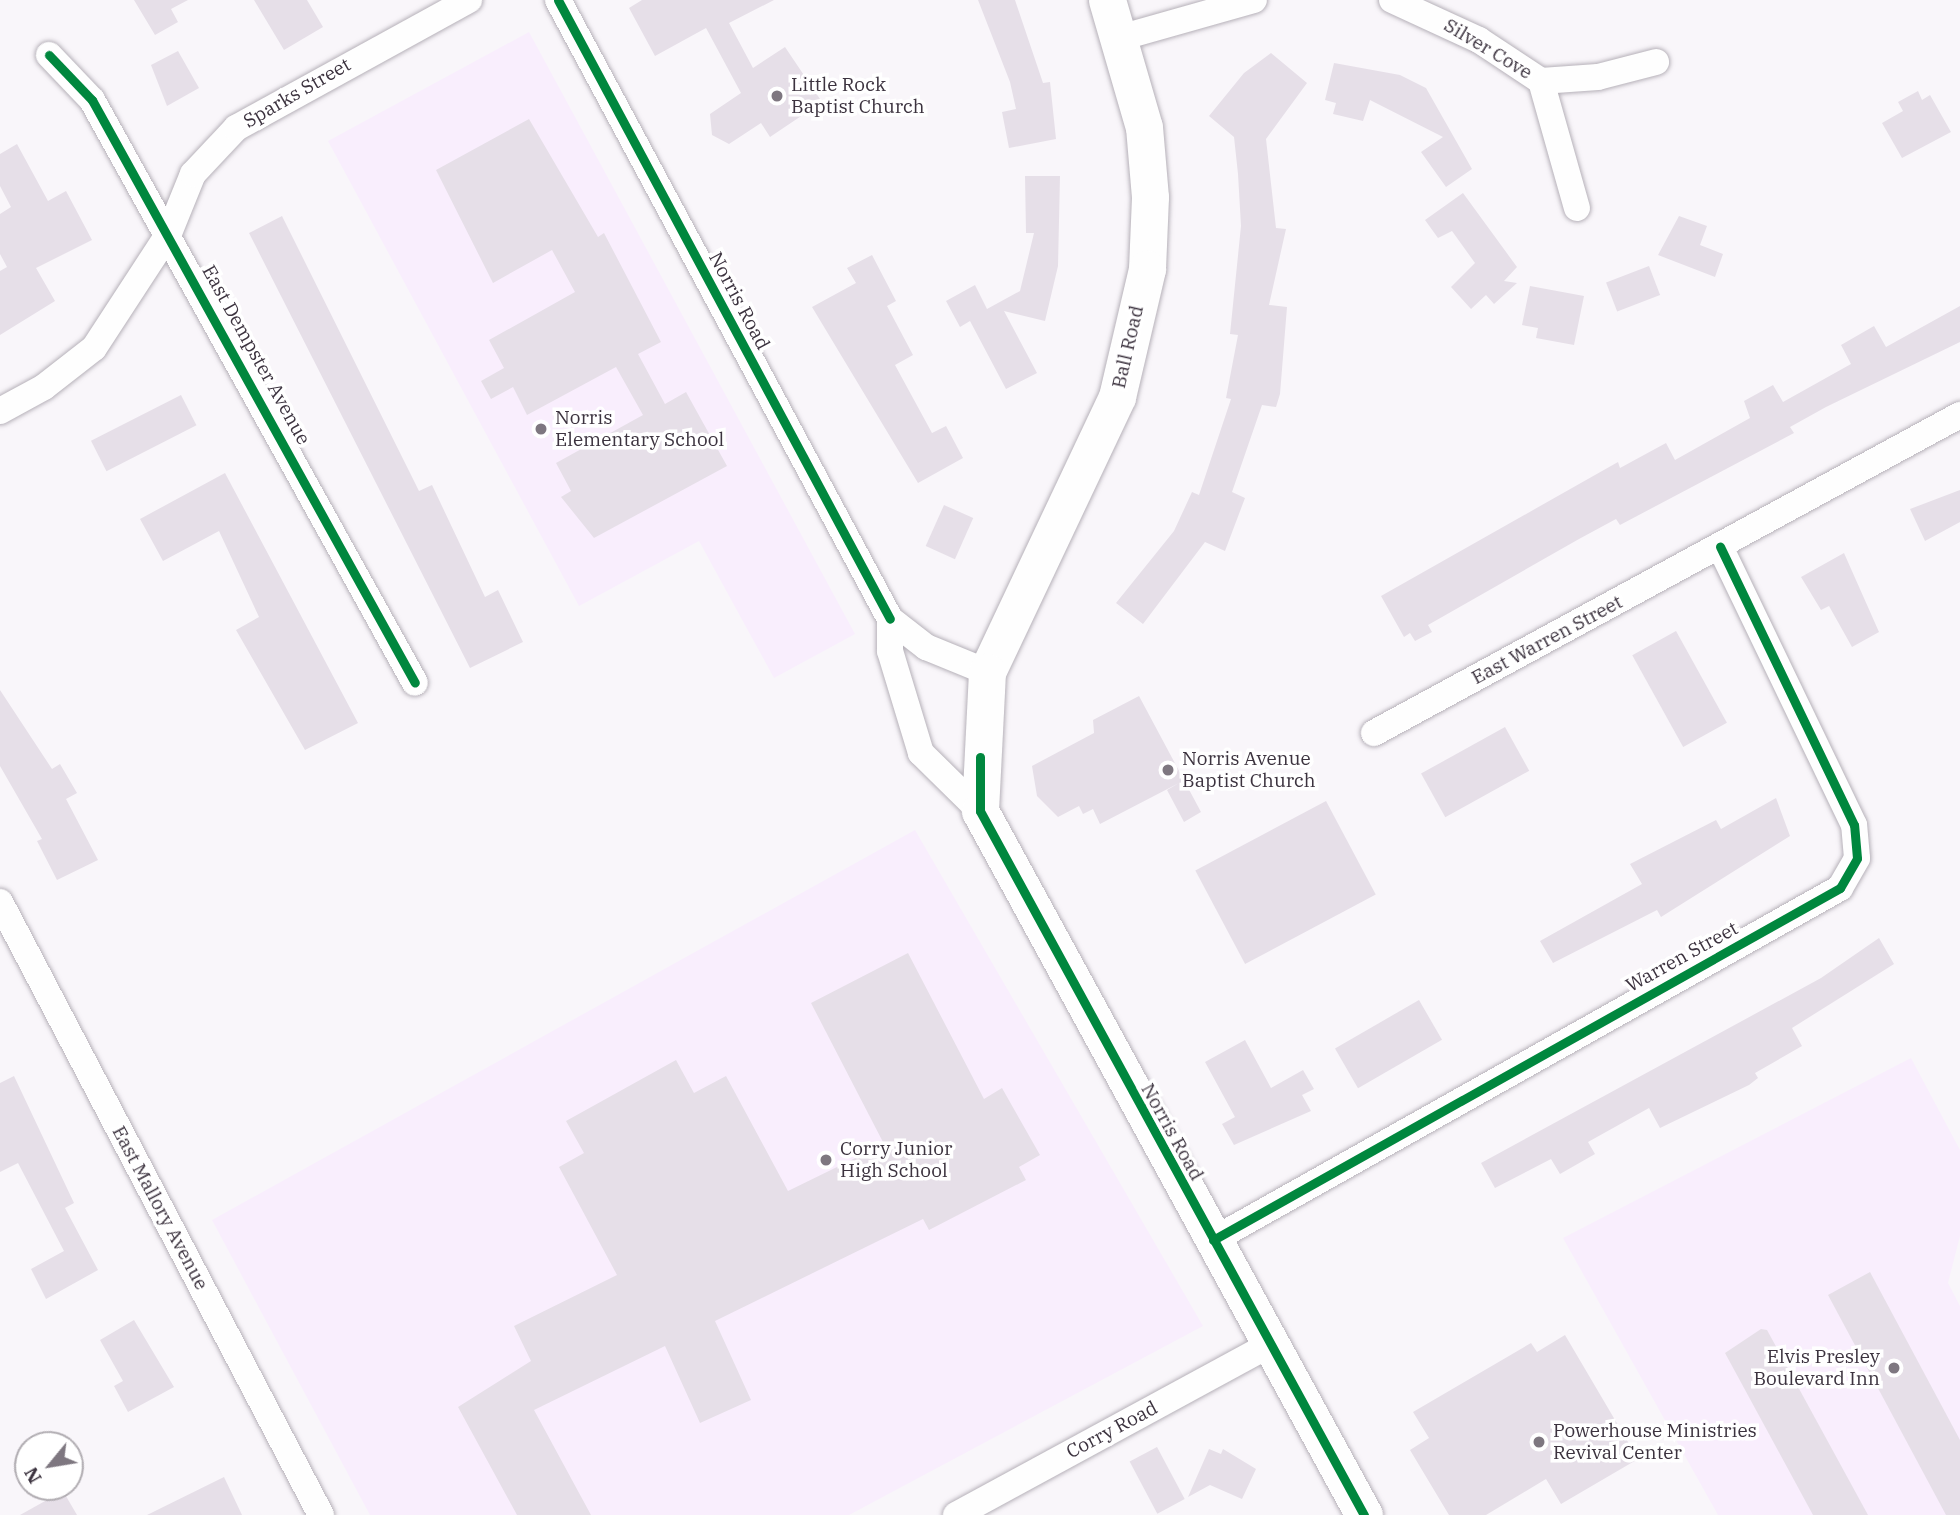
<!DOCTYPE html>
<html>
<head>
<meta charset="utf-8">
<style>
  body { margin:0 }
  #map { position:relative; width:1960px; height:1515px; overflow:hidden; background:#f9f6fa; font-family:"IBM Plex Serif",serif }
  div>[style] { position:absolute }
  .built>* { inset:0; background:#f9eefd }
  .building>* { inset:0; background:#e6dfe8; transform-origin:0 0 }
  .roads { filter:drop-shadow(0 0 2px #b6b1b9) drop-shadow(0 0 2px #b6b1b9) }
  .street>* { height:26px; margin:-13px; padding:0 13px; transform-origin:13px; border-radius:13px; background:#fefefe }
  .secondary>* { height:37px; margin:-18.5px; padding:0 18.5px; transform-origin:18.5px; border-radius:18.5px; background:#fefefe }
  .cycleway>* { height:9px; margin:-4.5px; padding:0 4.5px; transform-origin:4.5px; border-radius:4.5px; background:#00873e }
  .dots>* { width:19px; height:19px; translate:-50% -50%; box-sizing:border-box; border:4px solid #fff; border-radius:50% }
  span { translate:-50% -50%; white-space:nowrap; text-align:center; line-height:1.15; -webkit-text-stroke:7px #fff; paint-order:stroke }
  .street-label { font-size:19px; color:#3c333f }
  .poi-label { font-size:19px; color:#3c333f }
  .left { translate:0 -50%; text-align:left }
  .right { translate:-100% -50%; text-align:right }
  .north { position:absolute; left:14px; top:1431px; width:70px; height:70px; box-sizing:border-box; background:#fff; border:2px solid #b1adb2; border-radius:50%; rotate:240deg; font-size:19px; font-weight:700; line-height:28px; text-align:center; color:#3c333f }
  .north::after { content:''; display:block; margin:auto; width:24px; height:32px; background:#7e7780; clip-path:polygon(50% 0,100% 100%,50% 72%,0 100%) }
</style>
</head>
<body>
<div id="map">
  <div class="built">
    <div style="clip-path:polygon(529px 32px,855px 634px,774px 678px,699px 541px,579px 606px,328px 141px)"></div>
    <div style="clip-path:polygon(915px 830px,1203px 1326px,849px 1515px,370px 1515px,212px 1220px)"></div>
    <div style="clip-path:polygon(1911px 1058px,1960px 1150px,1960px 1236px,1948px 1283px,1960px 1306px,1960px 1515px,1718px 1515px,1563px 1238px)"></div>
  </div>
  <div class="building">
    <div style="clip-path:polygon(134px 0,188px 0,171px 9px,178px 22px,155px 35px)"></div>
    <div style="clip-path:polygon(254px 0,307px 0,323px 27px,284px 50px)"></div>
    <div style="clip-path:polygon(642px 0,774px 0,729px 23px,753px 68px,785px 47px,822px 102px,770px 137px,761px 123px,729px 144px,712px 135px,710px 114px,741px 93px,706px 28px,655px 56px,629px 8px)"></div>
    <div style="clip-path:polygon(978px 0,1015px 0,1043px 83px,1050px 82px,1056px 139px,1009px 148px,1002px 112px,1016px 109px,1010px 82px)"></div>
    <div style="clip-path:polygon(178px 51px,199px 88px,167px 106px,151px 65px)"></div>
    <div style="clip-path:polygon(1271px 53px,1307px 83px,1266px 139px,1276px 228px,1286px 229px,1269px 305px,1287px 307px,1280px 394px,1276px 407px,1262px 405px,1232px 492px,1245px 498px,1225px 551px,1205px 542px,1143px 624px,1116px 603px,1174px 531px,1192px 492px,1199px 495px,1231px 399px,1226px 398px,1238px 335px,1230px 334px,1241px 226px,1238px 174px,1234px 137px,1209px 116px,1244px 73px)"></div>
    <div style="clip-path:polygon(1334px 63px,1400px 75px,1426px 88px,1472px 169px,1446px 187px,1421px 152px,1443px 137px,1370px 100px,1363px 121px,1333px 114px,1336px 103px,1325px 100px)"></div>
    <div style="clip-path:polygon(1918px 91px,1922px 100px,1930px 95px,1951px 132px,1902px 158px,1882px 123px,1903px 111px,1898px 102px)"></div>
    <div style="clip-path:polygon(529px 119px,598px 237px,604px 233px,661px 342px,638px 354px,665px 404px,686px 392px,727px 466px,594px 538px,561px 497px,571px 491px,556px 463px,643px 415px,616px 367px,527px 415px,513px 387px,491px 399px,481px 381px,504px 368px,489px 340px,575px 292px,552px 250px,493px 283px,436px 170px)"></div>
    <div style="clip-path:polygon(17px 144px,48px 201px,66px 191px,92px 240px,36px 268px,55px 301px,0 335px,0 271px,7px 267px,0 254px,0 214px,11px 207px,0 186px,0 154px)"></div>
    <div style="clip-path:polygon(1025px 176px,1060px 176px,1058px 266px,1045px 321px,1004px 311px,1037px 373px,1006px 389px,970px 321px,960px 327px,946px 301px,975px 285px,987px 309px,1020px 291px,1034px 233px,1026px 233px)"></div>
    <div style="clip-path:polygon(1463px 193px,1517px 267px,1504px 281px,1517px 283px,1494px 304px,1486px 295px,1471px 309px,1451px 287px,1475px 263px,1452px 231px,1438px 238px,1425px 220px)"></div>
    <div style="clip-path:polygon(282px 216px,419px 491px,432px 485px,485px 597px,498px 590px,523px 642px,470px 668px,249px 233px)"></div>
    <div style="clip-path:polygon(1679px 216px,1707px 226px,1700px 245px,1723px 254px,1715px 277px,1658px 255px)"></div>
    <div style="clip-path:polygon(872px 255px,896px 301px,887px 306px,913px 355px,895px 365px,932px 433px,946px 426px,963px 458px,918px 483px,812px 307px,856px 283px,847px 268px)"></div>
    <div style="left:1649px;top:266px;width:31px;height:46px;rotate:69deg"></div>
    <div style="clip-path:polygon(1530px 286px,1584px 296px,1574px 345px,1536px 338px,1538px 328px,1522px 325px)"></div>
    <div style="clip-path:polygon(1960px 306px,1960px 342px,1826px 407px,1790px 427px,1794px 433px,1620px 525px,1616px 519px,1579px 539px,1428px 625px,1432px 632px,1415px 641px,1410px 633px,1404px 637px,1381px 596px,1618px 462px,1620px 468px,1666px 443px,1675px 460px,1750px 418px,1744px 401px,1773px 385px,1783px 402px,1851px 364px,1841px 345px,1874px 326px,1886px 347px)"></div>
    <div style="left:181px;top:395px;width:34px;height:101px;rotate:63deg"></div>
    <div style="clip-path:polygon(225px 473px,358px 723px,305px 750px,236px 630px,259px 617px,219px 531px,163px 561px,140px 519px)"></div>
    <div style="clip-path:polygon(1960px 490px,1960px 522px,1925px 541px,1910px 509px)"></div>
    <div style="left:944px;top:505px;width:32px;height:45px;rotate:24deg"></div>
    <div style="clip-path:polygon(1844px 553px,1879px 632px,1852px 647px,1829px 606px,1821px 610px,1801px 577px)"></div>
    <div style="left:1676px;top:631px;width:105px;height:50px;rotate:61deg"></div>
    <div style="clip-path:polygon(0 690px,52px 769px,60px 764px,77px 793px,66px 799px,98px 860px,57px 880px,37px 841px,42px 839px,0 766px)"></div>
    <div style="clip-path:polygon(1139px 696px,1201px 812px,1184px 822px,1167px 790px,1179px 783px,1100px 824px,1093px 809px,1083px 814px,1079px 806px,1058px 817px,1037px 796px,1032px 766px,1094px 733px,1093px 720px)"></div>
    <div style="left:1505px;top:727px;width:50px;height:96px;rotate:61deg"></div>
    <div style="clip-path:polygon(1776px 798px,1790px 836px,1661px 917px,1657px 910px,1553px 963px,1540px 941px,1642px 884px,1630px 864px,1716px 820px,1721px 829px)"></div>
    <div style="left:1326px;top:801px;width:106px;height:148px;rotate:62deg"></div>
    <div style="clip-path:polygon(1879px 938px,1894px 964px,1792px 1028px,1802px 1046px,1755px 1073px,1758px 1078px,1749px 1085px,1660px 1128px,1649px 1108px,1588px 1142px,1595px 1154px,1560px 1174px,1551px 1159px,1495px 1188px,1481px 1163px,1821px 978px)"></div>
    <div style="clip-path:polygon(908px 953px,984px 1099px,1002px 1088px,1040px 1155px,1019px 1167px,1026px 1180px,929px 1230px,923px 1219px,715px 1321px,751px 1400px,700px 1423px,665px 1346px,534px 1410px,591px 1515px,517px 1515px,458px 1407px,531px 1361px,514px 1326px,617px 1275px,559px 1167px,584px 1153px,566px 1121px,676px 1060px,694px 1093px,726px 1076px,788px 1191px,884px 1144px,811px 1003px)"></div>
    <div style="left:1419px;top:1000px;width:46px;height:97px;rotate:60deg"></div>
    <div style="clip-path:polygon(1245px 1040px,1271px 1088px,1303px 1070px,1314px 1089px,1302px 1095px,1311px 1111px,1234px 1145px,1222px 1124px,1235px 1117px,1205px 1062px)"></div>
    <div style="clip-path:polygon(14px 1076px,74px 1203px,65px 1208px,98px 1270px,46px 1299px,31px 1269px,64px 1251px,18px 1163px,0 1172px,0 1083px)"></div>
    <div style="clip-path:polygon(1870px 1272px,1960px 1440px,1960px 1515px,1946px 1515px,1828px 1295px)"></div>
    <div style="clip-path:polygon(134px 1320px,174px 1387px,128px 1412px,114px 1386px,123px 1381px,100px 1340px)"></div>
    <div style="clip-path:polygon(1761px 1329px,1767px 1330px,1868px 1515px,1813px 1515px,1725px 1353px)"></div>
    <div style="clip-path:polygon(1565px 1335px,1638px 1459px,1561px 1504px,1546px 1479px,1486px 1515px,1449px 1515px,1410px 1450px,1429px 1438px,1413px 1412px,1531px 1343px,1537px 1352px)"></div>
    <div style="left:1157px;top:1447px;width:59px;height:31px;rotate:62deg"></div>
    <div style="clip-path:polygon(1209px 1449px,1221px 1454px,1223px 1449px,1256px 1469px,1242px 1499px,1210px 1485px,1188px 1497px)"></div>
    <div style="clip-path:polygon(224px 1477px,242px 1515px,147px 1515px)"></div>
    <div style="clip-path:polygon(63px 1491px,77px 1515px,20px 1515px)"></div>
  </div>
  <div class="roads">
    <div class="street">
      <div style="left:558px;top:0;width:702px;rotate:61.79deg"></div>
      <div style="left:1392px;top:0;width:96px;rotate:24.7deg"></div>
      <div style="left:1479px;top:40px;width:74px;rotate:33.5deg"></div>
      <div style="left:1541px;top:81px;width:132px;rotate:74.2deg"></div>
      <div style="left:1123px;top:37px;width:136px;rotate:-15.8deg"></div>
      <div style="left:49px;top:55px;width:62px;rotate:46.3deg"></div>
      <div style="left:92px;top:100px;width:666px;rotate:61.01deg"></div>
      <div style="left:1541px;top:81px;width:57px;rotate:-4deg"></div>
      <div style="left:1598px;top:77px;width:60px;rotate:-14.5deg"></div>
      <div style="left:0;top:411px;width:50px;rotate:-28.6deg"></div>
      <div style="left:44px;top:387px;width:63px;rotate:-38deg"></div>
      <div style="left:94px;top:348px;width:137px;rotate:-56.9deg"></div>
      <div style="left:169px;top:233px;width:64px;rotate:-67.9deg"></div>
      <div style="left:193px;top:174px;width:63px;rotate:-46.9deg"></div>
      <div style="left:236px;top:128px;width:266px;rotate:-28.8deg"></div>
      <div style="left:1374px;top:733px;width:667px;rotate:-28.49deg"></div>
      <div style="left:980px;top:811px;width:83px;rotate:-135.5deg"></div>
      <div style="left:921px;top:753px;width:107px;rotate:-106.9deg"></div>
      <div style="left:890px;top:651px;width:32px;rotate:-90deg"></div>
      <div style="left:890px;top:619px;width:46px;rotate:37.9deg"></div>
      <div style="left:926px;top:647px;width:66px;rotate:22.3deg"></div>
      <div style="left:0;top:902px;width:692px;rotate:62.36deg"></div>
      <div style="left:1213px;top:1240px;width:719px;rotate:-29.31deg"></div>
      <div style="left:1840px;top:888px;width:34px;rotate:-60deg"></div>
      <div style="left:1857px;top:858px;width:33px;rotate:-95deg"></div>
      <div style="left:1854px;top:825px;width:309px;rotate:-115.7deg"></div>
      <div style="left:956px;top:1515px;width:354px;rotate:-28.5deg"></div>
    </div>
    <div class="secondary">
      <div style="left:1107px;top:0;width:132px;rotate:73.8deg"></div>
      <div style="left:1144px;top:127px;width:70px;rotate:85.1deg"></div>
      <div style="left:1150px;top:197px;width:72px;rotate:92.4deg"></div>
      <div style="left:1147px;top:269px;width:131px;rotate:103.2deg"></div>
      <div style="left:1117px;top:397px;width:304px;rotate:115.3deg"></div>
      <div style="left:987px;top:672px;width:139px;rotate:92.9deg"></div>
      <div style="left:980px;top:811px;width:802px;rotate:61.39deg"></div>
    </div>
  </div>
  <div class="cycleway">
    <div style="left:558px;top:0;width:702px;rotate:61.79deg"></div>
    <div style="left:49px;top:55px;width:62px;rotate:46.3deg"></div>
    <div style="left:92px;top:100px;width:666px;rotate:61.01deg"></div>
    <div style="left:980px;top:757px;width:54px;rotate:90deg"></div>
    <div style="left:980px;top:811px;width:802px;rotate:61.39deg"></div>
    <div style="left:1213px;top:1240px;width:719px;rotate:-29.31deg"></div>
    <div style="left:1840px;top:888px;width:34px;rotate:-60deg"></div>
    <div style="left:1857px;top:858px;width:33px;rotate:-95deg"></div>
    <div style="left:1854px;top:825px;width:309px;rotate:-115.7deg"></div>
  </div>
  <div class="dots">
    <div style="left:777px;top:96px;background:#7e7780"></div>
    <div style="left:541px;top:429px;background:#7e7780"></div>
    <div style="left:1168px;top:770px;background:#7e7780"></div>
    <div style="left:826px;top:1160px;background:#7e7780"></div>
    <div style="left:1894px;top:1368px;background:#7e7780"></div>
    <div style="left:1539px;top:1442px;background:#7e7780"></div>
  </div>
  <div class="street-label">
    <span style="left:1488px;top:49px;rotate:31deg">Silver Cove</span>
    <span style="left:297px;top:93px;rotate:-30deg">Sparks Street</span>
    <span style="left:739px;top:301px;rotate:62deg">Norris Road</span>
    <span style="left:1128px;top:347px;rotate:-77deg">Ball Road</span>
    <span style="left:256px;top:355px;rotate:61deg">East Dempster Avenue</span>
    <span style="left:1547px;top:640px;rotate:-28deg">East Warren Street</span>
    <span style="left:1682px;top:957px;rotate:-29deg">Warren Street</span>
    <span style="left:1172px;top:1132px;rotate:61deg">Norris Road</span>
    <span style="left:160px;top:1208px;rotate:62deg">East Mallory Avenue</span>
    <span style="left:1112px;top:1430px;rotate:-28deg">Corry Road</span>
  </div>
  <div class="poi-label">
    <span class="left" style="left:791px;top:96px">Little Rock<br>Baptist Church</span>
    <span class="left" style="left:555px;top:429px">Norris<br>Elementary School</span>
    <span class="left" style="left:1182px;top:770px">Norris Avenue<br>Baptist Church</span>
    <span class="left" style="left:840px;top:1160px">Corry Junior<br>High School</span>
    <span class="right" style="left:1880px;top:1368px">Elvis Presley<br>Boulevard Inn</span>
    <span class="left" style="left:1553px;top:1442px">Powerhouse Ministries<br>Revival Center</span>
  </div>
  <div class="north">N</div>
</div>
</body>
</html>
